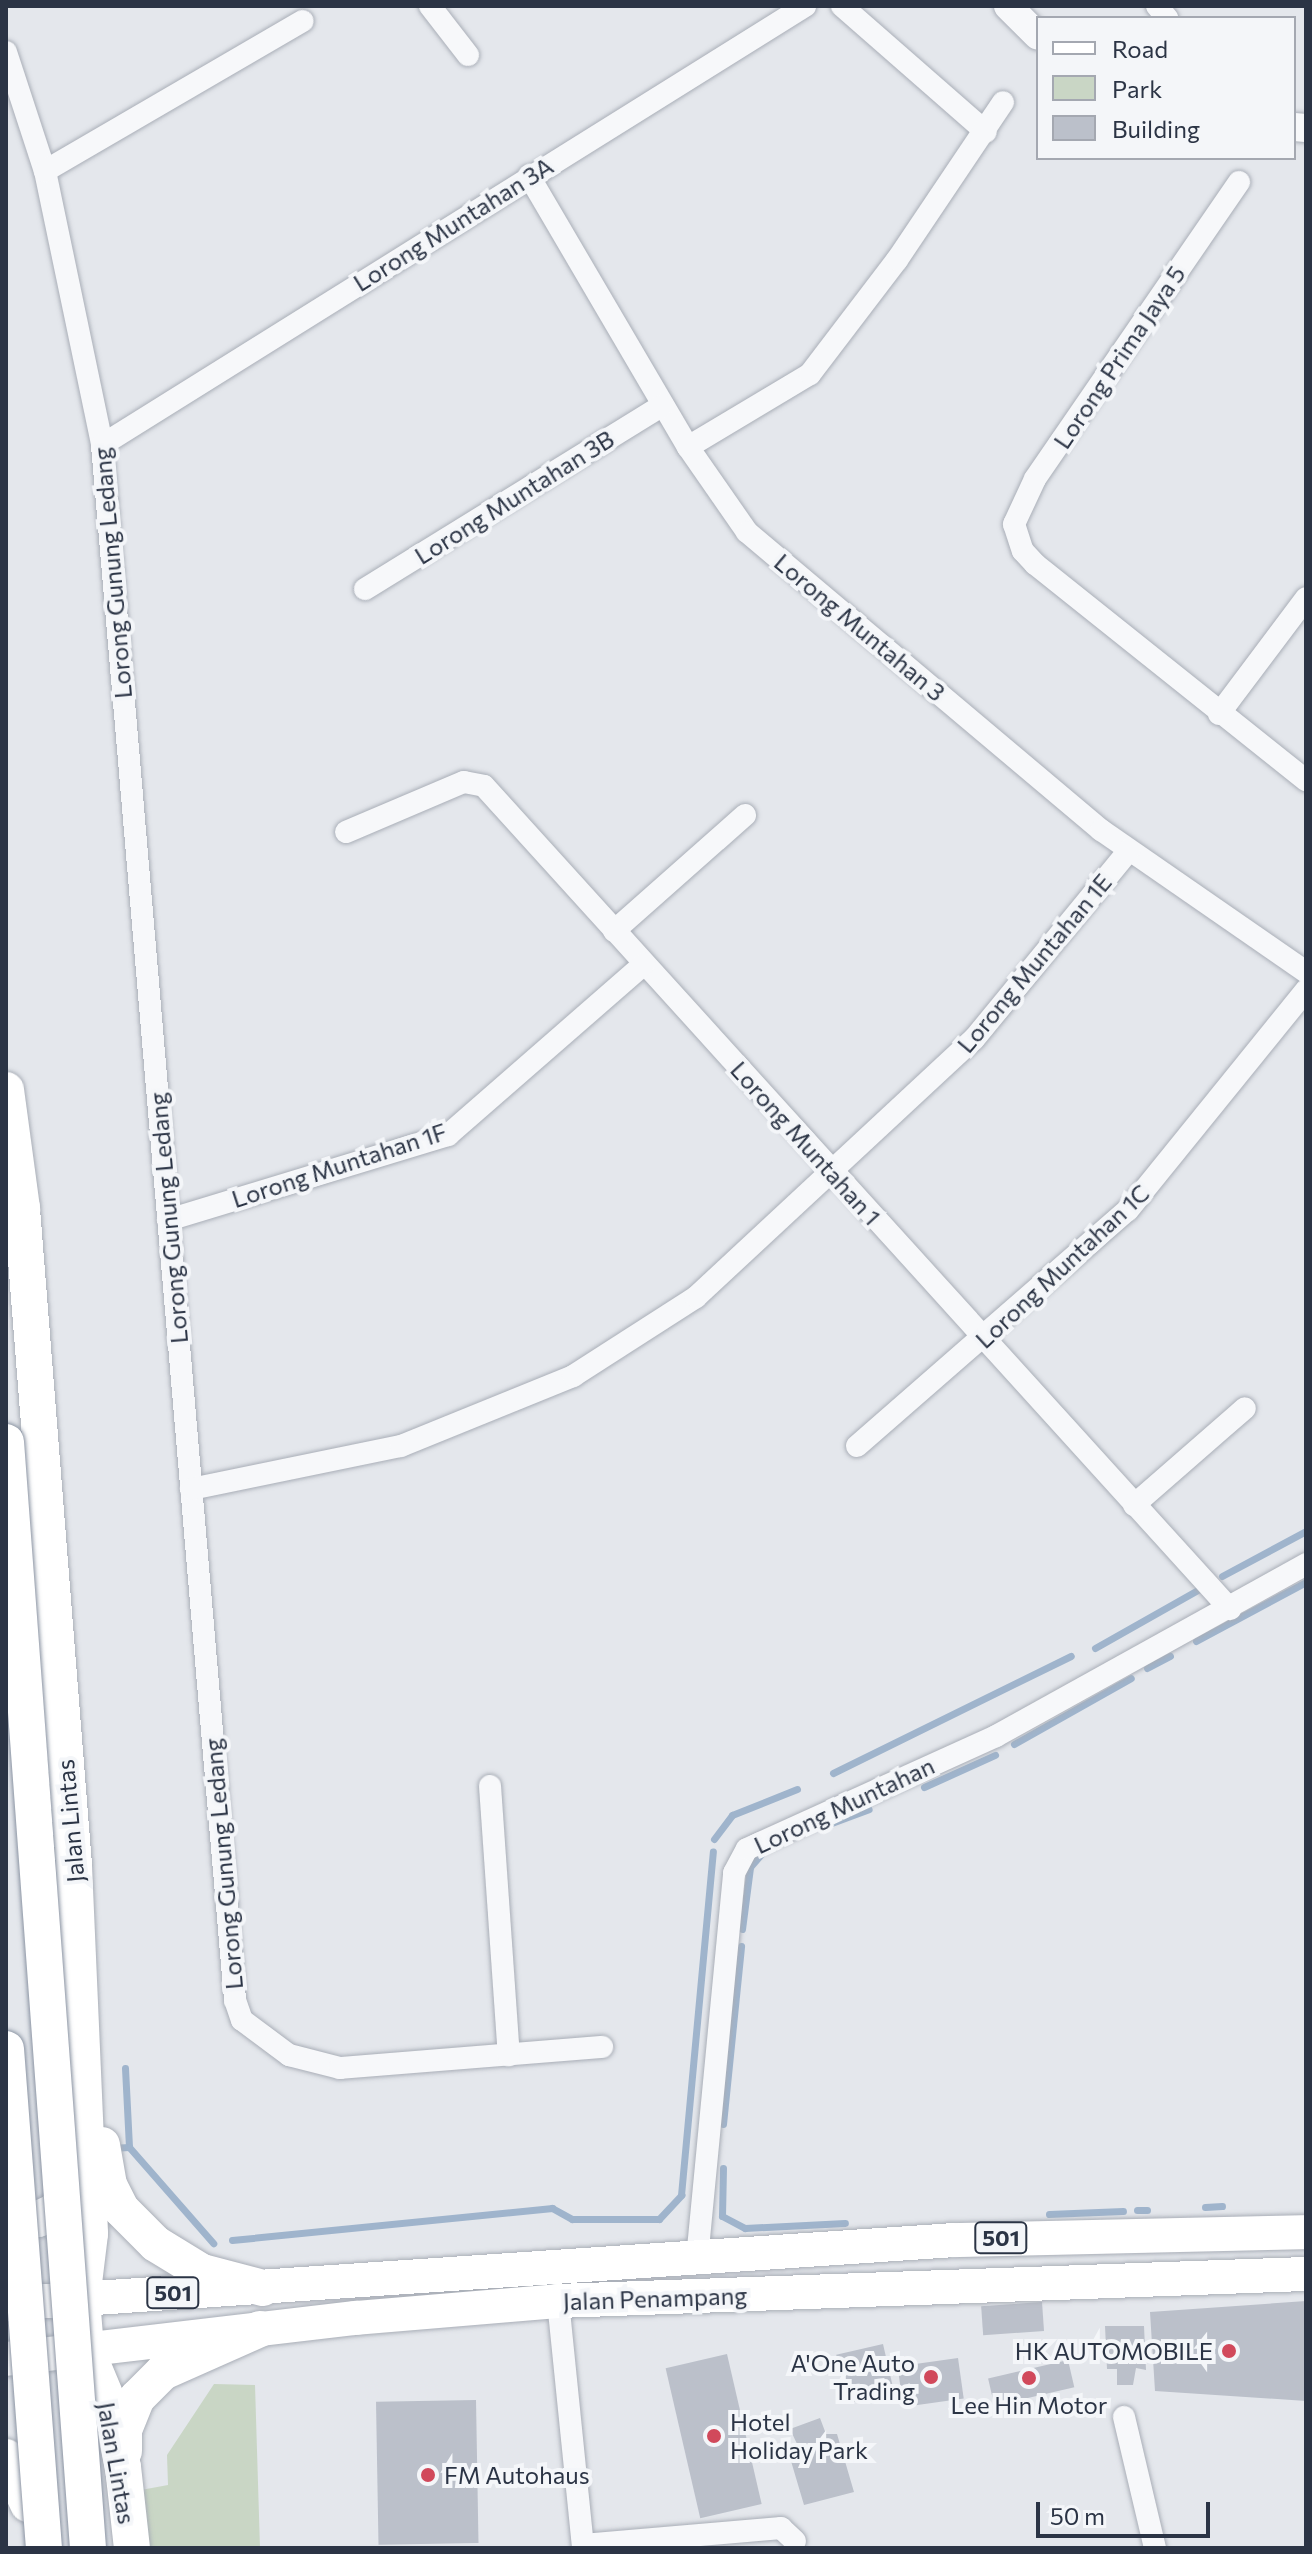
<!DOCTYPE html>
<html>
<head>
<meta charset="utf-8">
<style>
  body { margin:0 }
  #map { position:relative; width:1312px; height:2554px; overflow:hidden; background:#e4e7ec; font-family:Commissioner,sans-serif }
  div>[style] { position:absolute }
  .green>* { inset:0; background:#c9d6c5 }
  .stream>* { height:7px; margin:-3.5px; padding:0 3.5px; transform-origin:3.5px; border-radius:3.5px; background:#9fb4cc }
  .building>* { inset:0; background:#bbc0ca; transform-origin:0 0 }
  .roads { filter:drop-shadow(0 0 2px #a9aeb7) drop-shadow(0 0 2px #a9aeb7) }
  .minor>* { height:22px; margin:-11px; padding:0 11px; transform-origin:11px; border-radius:11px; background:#f7f8fa }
  .tertiary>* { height:28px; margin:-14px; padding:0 14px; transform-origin:14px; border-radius:14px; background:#f7f8fa }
  .primary>* { height:34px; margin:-17px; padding:0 17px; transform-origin:17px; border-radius:17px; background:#fff }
  .trunk>* { height:36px; margin:-18px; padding:0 18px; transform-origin:18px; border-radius:18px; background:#fff }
  .bridges { filter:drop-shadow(0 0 2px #8b94a3) drop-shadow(0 0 2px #8b94a3) }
  .trunk-bridge>* { height:36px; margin:-18px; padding:0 18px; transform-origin:18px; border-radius:18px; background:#fff }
  .dots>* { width:22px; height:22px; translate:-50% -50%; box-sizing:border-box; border:4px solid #f4f6f9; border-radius:50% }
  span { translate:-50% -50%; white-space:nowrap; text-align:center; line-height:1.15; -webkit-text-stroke:8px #f4f6f9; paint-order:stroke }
  .shield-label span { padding:2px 6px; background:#f4f6f9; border:2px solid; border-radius:6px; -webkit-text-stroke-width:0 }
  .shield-label { font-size:22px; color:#2b3445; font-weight:700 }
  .street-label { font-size:24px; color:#2b3445 }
  .poi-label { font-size:24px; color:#2b3445 }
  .right { translate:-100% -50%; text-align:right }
  .left { translate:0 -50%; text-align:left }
  .frame { position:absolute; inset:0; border:8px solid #2b3445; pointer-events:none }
  .legend { position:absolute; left:1036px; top:16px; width:260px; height:144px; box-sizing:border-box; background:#f4f6f9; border:2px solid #a4a8b1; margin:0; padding:10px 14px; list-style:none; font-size:24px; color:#2b3445 }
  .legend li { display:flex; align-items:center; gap:16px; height:40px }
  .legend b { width:40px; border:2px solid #a4a8b1 }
  .scale { position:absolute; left:1036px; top:2502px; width:174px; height:36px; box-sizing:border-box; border:4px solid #2b3445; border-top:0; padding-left:10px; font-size:24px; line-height:28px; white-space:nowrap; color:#2b3445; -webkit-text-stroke:6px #f4f6f9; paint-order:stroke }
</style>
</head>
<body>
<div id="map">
  <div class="green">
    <div style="clip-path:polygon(214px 2384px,255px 2385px,260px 2548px,141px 2548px,141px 2490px,168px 2485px,167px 2455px)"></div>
  </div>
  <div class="stream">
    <div style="left:1222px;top:1576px;width:95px;rotate:-28.2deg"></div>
    <div style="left:1196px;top:1641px;width:125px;rotate:-28.2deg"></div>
    <div style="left:1095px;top:1648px;width:122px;rotate:-29.5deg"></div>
    <div style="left:1147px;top:1668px;width:26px;rotate:-28deg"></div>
    <div style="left:1014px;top:1744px;width:134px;rotate:-29.4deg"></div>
    <div style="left:833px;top:1773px;width:265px;rotate:-26.2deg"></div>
    <div style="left:924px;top:1787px;width:78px;rotate:-24.3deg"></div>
    <div style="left:818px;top:1828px;width:54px;rotate:-20.4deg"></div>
    <div style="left:714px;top:1839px;width:30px;rotate:-53deg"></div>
    <div style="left:732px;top:1815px;width:70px;rotate:-21.8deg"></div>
    <div style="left:742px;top:1929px;width:63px;rotate:-82.6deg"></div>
    <div style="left:750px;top:1867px;width:20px;rotate:-49deg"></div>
    <div style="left:125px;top:2068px;width:79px;rotate:87.1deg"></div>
    <div style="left:723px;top:2124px;width:179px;rotate:-84.2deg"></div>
    <div style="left:111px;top:2148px;width:18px;rotate:-3deg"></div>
    <div style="left:129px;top:2147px;width:128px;rotate:48.8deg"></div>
    <div style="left:723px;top:2168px;width:48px;rotate:91.2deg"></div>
    <div style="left:722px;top:2216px;width:26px;rotate:28deg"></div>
    <div style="left:745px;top:2228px;width:100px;rotate:-2.9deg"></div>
    <div style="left:1205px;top:2207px;width:17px;rotate:-3deg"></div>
    <div style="left:1137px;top:2210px;width:10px"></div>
    <div style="left:1049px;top:2214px;width:74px;rotate:-2.3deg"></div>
    <div style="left:232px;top:2240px;width:322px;rotate:-5.7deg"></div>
    <div style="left:552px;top:2208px;width:23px;rotate:29deg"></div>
    <div style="left:572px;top:2219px;width:87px"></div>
    <div style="left:659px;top:2219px;width:33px;rotate:-47deg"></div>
    <div style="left:681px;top:2195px;width:345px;rotate:-84.7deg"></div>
  </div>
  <div class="building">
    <div style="clip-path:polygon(1306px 2301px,1306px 2401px,1155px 2391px,1150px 2312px)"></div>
    <div style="left:1042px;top:2302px;width:29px;height:61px;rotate:86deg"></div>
    <div style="clip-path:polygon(1105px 2326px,1144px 2326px,1146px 2370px,1136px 2368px,1133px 2385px,1117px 2385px,1117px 2369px,1107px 2369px)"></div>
    <div style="left:883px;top:2344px;width:50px;height:48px;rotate:77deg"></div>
    <div style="left:727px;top:2354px;width:154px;height:63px;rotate:77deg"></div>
    <div style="left:958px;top:2358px;width:41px;height:61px;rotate:82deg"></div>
    <div style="left:1068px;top:2360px;width:28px;height:82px;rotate:77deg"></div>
    <div style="left:476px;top:2400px;width:143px;height:100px;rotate:89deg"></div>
    <div style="clip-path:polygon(820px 2418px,826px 2434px,837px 2434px,854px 2492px,804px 2505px,788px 2451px,798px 2446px,790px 2429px)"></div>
  </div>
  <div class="roads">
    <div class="minor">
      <div style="left:430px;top:6px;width:62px;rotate:52.2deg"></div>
      <div style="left:842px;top:6px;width:191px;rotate:41.2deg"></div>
      <div style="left:1157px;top:6px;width:16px;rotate:50deg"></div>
      <div style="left:6px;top:52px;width:125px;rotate:71.9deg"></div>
      <div style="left:45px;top:171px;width:280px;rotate:78.2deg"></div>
      <div style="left:102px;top:445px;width:1561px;rotate:85.11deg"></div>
      <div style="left:235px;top:2000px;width:21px;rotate:71deg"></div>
      <div style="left:242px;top:2020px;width:59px;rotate:36.7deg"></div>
      <div style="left:289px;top:2055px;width:53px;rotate:14.3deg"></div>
      <div style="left:340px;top:2068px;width:263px;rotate:-4.6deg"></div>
      <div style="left:45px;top:171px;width:298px;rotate:-30.2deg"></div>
      <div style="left:529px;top:176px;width:314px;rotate:59.6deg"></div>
      <div style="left:688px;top:447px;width:103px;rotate:55.2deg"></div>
      <div style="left:747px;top:532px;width:463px;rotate:40.1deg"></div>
      <div style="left:1101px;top:830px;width:249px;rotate:34.7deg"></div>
      <div style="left:1239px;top:182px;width:360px;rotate:124.5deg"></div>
      <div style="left:1035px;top:479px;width:50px;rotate:115deg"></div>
      <div style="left:1014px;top:524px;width:28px;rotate:72deg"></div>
      <div style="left:1023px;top:551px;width:18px;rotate:47deg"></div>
      <div style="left:1035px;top:564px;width:347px;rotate:38.6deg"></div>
      <div style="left:102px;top:445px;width:829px;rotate:-31.98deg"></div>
      <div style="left:688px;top:447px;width:142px;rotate:-30.9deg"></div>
      <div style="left:810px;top:374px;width:143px;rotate:-52.7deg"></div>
      <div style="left:897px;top:260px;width:190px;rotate:-56.1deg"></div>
      <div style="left:365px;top:589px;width:350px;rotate:-31.7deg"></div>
      <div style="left:1219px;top:714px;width:145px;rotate:-53.1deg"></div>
      <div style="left:346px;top:832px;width:128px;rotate:-23deg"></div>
      <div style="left:464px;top:782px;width:20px;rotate:11deg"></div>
      <div style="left:484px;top:786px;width:1111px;rotate:47.81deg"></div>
      <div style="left:614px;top:931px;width:175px;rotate:-41.5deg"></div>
      <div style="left:168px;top:1220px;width:293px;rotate:-16.9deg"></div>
      <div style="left:448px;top:1135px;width:260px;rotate:-41.1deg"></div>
      <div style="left:857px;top:1446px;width:359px;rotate:-41.1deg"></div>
      <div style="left:1128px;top:1210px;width:283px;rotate:-51deg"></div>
      <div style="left:191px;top:1489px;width:214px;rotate:-11.6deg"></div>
      <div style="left:401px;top:1446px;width:186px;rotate:-22.1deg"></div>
      <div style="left:573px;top:1376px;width:146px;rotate:-32.7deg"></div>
      <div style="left:696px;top:1297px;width:379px;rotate:-42.9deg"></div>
      <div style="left:974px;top:1039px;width:244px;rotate:-50.6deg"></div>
      <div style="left:1134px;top:1505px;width:147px;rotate:-41.1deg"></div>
      <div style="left:490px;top:1786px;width:270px;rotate:86deg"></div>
      <div style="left:697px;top:2259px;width:388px;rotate:-84.5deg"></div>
      <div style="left:734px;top:1873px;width:27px;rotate:-62deg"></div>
      <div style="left:747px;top:1849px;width:273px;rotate:-24.4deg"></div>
      <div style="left:996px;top:1736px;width:355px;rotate:-29deg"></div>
      <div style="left:558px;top:2301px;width:248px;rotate:84.2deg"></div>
      <div style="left:1124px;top:2417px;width:135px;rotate:76.7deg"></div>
      <div style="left:583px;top:2545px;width:199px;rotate:-4.9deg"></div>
      <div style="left:781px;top:2528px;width:19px;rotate:43deg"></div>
    </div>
    <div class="tertiary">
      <div style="left:1008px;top:6px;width:42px;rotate:45deg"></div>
      <div style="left:1294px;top:127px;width:12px;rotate:5deg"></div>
    </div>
    <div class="primary">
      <div style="left:6px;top:2304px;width:951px;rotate:-3.86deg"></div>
      <div style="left:955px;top:2240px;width:351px;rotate:-1.3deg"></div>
      <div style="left:6px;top:2359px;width:352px;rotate:-6.7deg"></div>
      <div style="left:356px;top:2318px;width:203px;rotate:-4.8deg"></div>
      <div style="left:558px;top:2301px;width:748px;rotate:-2.07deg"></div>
    </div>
    <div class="trunk">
      <div style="left:6px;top:1090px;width:120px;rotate:82.3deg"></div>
      <div style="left:22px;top:1209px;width:659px;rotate:85.47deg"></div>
      <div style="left:74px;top:1866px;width:368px;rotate:87.5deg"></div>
      <div style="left:90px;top:2234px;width:65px;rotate:97deg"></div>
      <div style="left:82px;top:2299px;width:50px;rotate:85.4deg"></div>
      <div style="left:86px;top:2349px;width:60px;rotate:67.3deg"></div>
      <div style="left:109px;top:2404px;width:65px;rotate:77.5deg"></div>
      <div style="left:123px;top:2467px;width:81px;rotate:83.7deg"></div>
      <div style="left:102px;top:2145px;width:41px;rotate:80.1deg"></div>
      <div style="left:109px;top:2185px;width:27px;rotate:63deg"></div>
      <div style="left:121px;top:2209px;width:49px;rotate:45deg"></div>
      <div style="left:156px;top:2244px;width:54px;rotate:31.3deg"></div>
      <div style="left:202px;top:2272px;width:63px;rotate:14.7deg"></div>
      <div style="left:6px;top:2208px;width:19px;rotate:35deg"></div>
      <div style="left:22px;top:2219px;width:16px"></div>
      <div style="left:38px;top:2219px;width:19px;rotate:-25deg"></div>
      <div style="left:55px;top:2211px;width:39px;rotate:-54deg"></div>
      <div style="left:124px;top:2451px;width:21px;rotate:-90deg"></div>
      <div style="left:124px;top:2430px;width:35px;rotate:-68deg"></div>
      <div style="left:137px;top:2398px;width:37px;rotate:-45deg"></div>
      <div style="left:163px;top:2372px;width:106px;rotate:-23.9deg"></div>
      <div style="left:6px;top:2457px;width:52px;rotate:64.9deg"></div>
    </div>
  </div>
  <div class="bridges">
    <div class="trunk-bridge">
      <div style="left:6px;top:1442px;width:1109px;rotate:85.76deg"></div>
      <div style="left:6px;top:2049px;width:500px;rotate:85.65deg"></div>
    </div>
  </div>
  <div class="dots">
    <div style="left:1229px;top:2351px;background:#d1495b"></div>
    <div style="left:931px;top:2377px;background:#d1495b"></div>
    <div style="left:1029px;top:2378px;background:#d1495b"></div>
    <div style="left:714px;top:2436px;background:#d1495b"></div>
    <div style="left:428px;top:2475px;background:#d1495b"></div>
  </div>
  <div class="shield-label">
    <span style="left:1001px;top:2238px">501</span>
    <span style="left:173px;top:2293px">501</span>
  </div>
  <div class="street-label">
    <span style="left:453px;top:224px;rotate:-32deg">Lorong Muntahan 3A</span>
    <span style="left:1119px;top:357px;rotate:-56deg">Lorong Prima Jaya 5</span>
    <span style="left:514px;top:497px;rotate:-32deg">Lorong Muntahan 3B</span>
    <span style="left:112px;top:573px;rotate:-95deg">Lorong Gunung Ledang</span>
    <span style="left:860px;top:627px;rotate:40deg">Lorong Muntahan 3</span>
    <span style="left:1034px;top:963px;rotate:-50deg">Lorong Muntahan 1E</span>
    <span style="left:806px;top:1143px;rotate:48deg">Lorong Muntahan 1</span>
    <span style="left:339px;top:1165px;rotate:-18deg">Lorong Muntahan 1F</span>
    <span style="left:168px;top:1218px;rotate:-95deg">Lorong Gunung Ledang</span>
    <span style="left:1062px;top:1266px;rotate:-43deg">Lorong Muntahan 1C</span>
    <span style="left:844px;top:1805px;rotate:-25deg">Lorong Muntahan</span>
    <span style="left:70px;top:1821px;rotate:-95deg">Jalan Lintas</span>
    <span style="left:223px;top:1864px;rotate:-95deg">Lorong Gunung Ledang</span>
    <span style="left:655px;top:2298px;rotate:-2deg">Jalan Penampang</span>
    <span style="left:117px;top:2463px;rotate:80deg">Jalan Lintas</span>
  </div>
  <div class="poi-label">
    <span class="right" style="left:1213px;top:2351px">HK AUTOMOBILE</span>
    <span class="right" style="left:915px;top:2377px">A'One Auto<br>Trading</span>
    <span style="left:1029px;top:2405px">Lee Hin Motor</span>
    <span class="left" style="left:730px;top:2436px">Hotel<br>Holiday Park</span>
    <span class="left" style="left:444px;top:2475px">FM Autohaus</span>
  </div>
  <div class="frame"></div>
  <ul class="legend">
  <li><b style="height:10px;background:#fff"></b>Road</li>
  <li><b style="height:22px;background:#c9d6c5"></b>Park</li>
  <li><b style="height:22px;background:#bbc0ca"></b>Building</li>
  </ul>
  <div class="scale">50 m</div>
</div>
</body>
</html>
